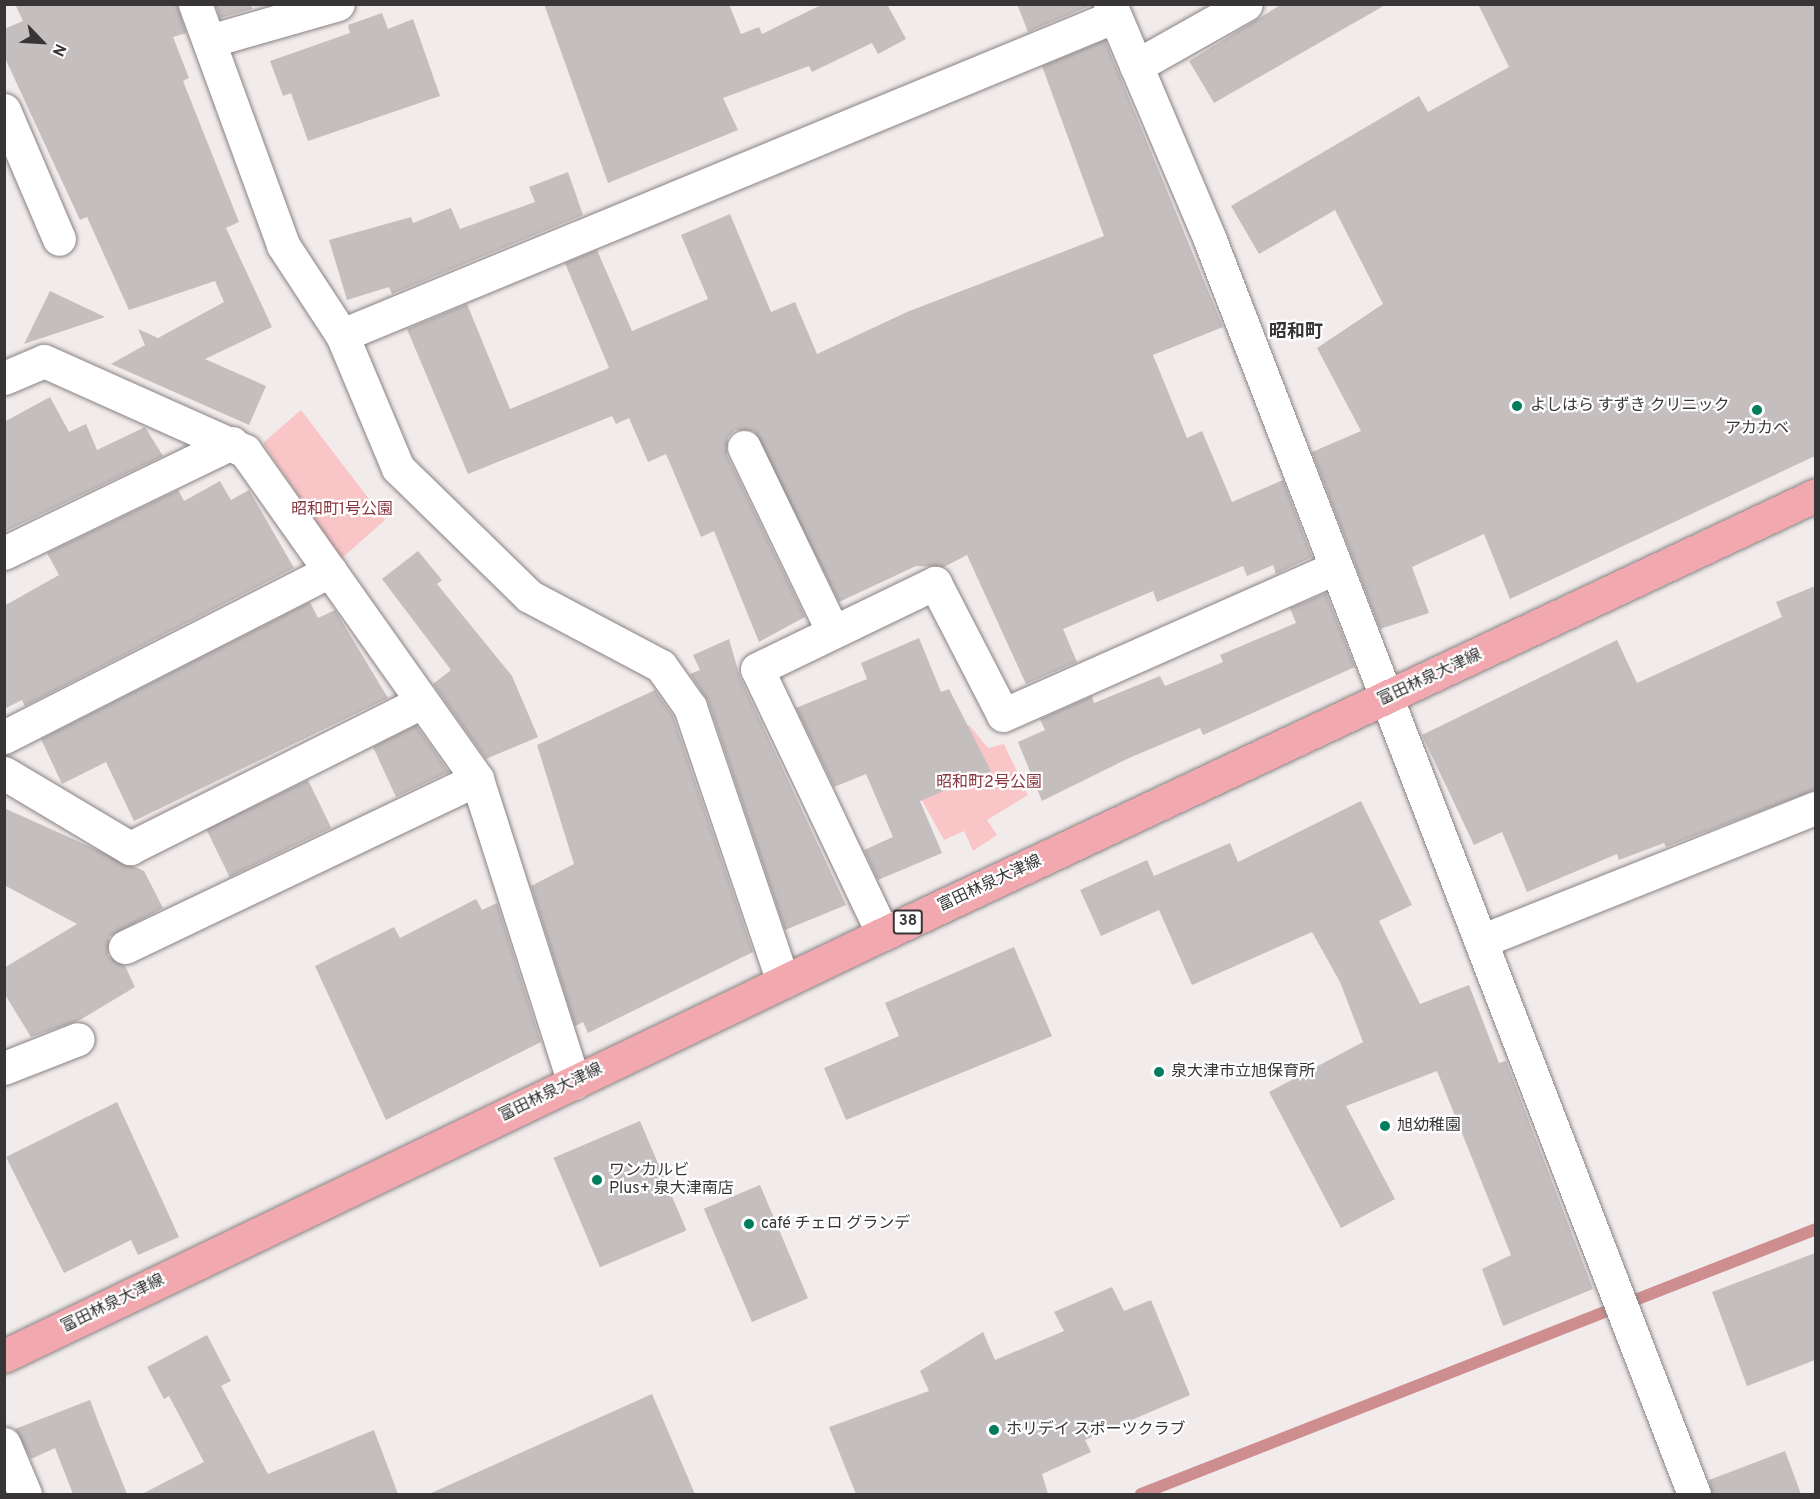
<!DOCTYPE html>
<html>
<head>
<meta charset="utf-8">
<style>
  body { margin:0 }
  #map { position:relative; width:1820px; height:1499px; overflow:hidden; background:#f2ebeb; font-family:Overpass,"Noto Sans JP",sans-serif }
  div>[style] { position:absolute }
  .green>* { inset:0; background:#f9c5c7 }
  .stream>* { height:12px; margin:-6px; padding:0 6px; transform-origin:6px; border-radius:6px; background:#ce8d8f }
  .building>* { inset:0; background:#c5bebe; transform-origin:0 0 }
  .roads { filter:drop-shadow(0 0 2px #898282) drop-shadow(0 0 2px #898282) }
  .street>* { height:33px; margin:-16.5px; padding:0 16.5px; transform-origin:16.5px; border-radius:16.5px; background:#fff }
  .primary>* { height:33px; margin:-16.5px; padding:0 16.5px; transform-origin:16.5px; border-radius:16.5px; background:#f1a9af }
  .dots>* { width:16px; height:16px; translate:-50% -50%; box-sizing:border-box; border:3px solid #fff; border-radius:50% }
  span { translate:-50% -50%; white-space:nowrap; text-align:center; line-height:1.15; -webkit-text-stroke:4.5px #fff; paint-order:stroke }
  .shield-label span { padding:2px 4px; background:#fff; border:2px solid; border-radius:4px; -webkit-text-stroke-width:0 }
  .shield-label { font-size:15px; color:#373535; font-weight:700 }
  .poi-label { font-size:16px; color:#373535 }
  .left { translate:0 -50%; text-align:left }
  .park-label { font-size:16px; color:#883840 }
  .street-label { font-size:16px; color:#373535 }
  .neighbourhood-label { font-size:18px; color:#373535; font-weight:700 }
  .frame { position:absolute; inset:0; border:6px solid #373535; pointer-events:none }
  .north { position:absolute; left:12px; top:12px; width:60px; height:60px; -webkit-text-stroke:4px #fff; paint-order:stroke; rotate:115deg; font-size:16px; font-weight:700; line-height:24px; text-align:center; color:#373535 }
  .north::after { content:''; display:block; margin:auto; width:21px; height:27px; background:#373535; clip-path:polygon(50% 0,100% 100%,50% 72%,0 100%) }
</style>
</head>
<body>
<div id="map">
  <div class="green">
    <div style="clip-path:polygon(301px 410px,385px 520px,341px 559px,263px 443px)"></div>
    <div style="clip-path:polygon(969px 725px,988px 748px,1004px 744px,1028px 795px,987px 820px,997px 835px,973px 851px,964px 831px,944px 840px,920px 797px,948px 735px)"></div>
  </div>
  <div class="stream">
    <div style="left:1141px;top:1494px;width:725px;rotate:-21.43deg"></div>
  </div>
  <div class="building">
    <div style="clip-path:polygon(15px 4px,177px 4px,186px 33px,173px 37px,189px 78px,183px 81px,239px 222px,226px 228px,272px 327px,205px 359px,266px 386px,249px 425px,111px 364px,145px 345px,138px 329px,158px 338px,224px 302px,215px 281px,129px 310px,87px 217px,80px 220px,4px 56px,4px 29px,23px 21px)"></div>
    <div style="clip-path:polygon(215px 4px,251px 4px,252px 9px,220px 18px)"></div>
    <div style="clip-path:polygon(544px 4px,729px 4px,741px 34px,759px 27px,762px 34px,823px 4px,887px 4px,906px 39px,878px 54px,872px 43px,812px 72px,809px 66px,723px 98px,738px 130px,608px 183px)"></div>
    <div style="clip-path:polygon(1017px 4px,1092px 4px,1092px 5px,1028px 32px)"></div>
    <div style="clip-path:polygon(1282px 4px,1387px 4px,1214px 103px,1189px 61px)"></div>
    <div style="clip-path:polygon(1478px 4px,1815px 4px,1815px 456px,1510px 599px,1484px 534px,1412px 567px,1429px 613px,1380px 629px,1312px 452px,1361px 431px,1317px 348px,1383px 304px,1335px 210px,1259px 254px,1231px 206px,1419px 96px,1428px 112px,1509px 67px)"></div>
    <div style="clip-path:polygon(382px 13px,388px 29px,413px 19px,440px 96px,308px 141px,291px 93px,283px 96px,270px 61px,350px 33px,348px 25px)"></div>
    <div style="clip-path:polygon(1105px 40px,1223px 327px,1153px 355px,1187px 438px,1202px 431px,1232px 502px,1283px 480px,1312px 557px,1276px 574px,1273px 565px,1247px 576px,1243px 566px,1157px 602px,1153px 591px,1063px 629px,1077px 662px,1026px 684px,967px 555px,944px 567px,916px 566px,839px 602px,754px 431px,735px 430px,728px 437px,727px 455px,805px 617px,759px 642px,714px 531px,701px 537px,666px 454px,648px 462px,629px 418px,616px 424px,612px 416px,468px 474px,407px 329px,467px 304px,510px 409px,609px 368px,565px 263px,597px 250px,632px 331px,708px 299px,681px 235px,730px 214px,771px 312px,795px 302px,817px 354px,907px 312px,1104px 236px,1042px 66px)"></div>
    <div style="clip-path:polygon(568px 172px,583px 215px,392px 294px,389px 287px,347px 300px,329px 240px,411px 217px,413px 223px,451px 208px,460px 229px,535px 202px,529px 187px)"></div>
    <div style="clip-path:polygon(50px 291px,105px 317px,24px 344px)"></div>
    <div style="clip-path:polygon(50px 397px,69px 432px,86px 424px,97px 450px,145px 427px,163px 456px,4px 532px,4px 422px)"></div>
    <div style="clip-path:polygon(220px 481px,231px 500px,249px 490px,294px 568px,25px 706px,22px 700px,4px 709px,4px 606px,59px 575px,47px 553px,178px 490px,184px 501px)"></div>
    <div style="clip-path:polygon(418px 551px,442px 580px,437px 584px,512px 676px,538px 737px,486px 759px,433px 684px,451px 670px,382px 579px)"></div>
    <div style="clip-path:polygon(1815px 586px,1815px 790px,1666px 847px,1664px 843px,1619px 860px,1617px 854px,1527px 892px,1502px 832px,1474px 845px,1422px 735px,1617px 640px,1637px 683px,1782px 617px,1776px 602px)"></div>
    <div style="clip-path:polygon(1326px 593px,1355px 667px,1203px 735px,1200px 728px,1129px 758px,1042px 801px,1018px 742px,1045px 730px,1040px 719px,1092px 696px,1094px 703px,1160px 676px,1165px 686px,1223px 662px,1220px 655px,1296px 623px,1290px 608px)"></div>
    <div style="clip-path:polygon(310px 602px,318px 618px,335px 610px,388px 698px,134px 821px,106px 762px,62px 784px,41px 739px)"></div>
    <div style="clip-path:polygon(919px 638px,941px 692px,949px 689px,991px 771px,920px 801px,942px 853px,878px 880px,864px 850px,893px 837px,866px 774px,834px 787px,796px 708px,867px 679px,861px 663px)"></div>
    <div style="clip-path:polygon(729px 639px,740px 677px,846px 905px,785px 930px,708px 701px,690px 674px,700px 670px,693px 655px)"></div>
    <div style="clip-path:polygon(655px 690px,673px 716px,753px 952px,588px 1033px,583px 1022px,575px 1026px,531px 886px,574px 864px,537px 745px)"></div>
    <div style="clip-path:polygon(416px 725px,449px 772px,396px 797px,373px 747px)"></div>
    <div style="left:308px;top:780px;width:53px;height:113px;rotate:64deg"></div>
    <div style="clip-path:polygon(1361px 801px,1412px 905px,1379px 921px,1420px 1004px,1469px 985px,1499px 1063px,1506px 1061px,1593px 1289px,1503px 1326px,1482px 1269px,1511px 1255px,1437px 1071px,1346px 1106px,1395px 1199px,1341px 1228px,1269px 1092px,1363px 1042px,1340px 982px,1312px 932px,1192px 985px,1159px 910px,1101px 936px,1080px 890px,1147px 860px,1154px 876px,1230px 843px,1238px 862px)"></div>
    <div style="clip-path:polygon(4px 808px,144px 871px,163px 908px,109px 937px,108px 956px,125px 966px,135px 987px,80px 1020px,31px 1037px,4px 993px,4px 968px,77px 924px,4px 885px)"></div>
    <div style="clip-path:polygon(476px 899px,482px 910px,497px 903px,541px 1042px,386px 1120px,315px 966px,394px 927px,400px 938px)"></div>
    <div style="clip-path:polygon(1014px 947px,1052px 1036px,846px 1120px,824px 1068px,899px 1036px,885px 1003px)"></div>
    <div style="clip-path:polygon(117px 1102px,179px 1237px,138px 1255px,131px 1240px,64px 1273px,6px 1157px)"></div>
    <div style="left:640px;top:1121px;width:119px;height:94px;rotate:67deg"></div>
    <div style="left:760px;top:1185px;width:123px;height:61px;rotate:67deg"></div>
    <div style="clip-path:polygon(1815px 1253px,1815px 1360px,1747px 1386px,1712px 1292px)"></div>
    <div style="clip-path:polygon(1112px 1287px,1124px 1311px,1151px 1300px,1190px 1395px,1085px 1440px,1091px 1452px,1042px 1474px,1048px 1494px,856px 1494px,829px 1427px,929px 1391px,920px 1371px,983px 1332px,995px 1360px,1064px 1331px,1054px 1312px)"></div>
    <div style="clip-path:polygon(207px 1335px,231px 1381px,221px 1386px,268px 1474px,374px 1430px,398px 1494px,142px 1494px,204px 1462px,169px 1396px,164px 1399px,147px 1367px)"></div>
    <div style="clip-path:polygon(652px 1394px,695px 1494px,429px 1494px)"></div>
    <div style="clip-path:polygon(90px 1400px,99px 1424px,127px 1494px,73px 1494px,55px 1448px,31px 1459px,15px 1429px)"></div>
    <div style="clip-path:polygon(1785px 1451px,1801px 1494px,1712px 1494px,1709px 1480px)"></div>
  </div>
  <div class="roads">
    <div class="street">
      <div style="left:195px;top:4px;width:257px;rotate:69.9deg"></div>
      <div style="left:283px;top:245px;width:108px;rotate:56.8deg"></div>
      <div style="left:342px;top:335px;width:144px;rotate:67.2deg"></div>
      <div style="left:398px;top:468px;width:183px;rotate:44.3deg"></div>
      <div style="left:529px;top:596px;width:149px;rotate:27.9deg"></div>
      <div style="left:661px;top:666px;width:50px;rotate:54.7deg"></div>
      <div style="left:690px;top:707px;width:290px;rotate:71.3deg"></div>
      <div style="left:1110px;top:4px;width:256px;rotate:67deg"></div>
      <div style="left:1210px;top:240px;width:1344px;rotate:68.9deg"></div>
      <div style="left:209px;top:41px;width:134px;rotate:-16deg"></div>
      <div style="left:1136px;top:66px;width:126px;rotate:-29.4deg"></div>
      <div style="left:4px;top:110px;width:140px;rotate:66.9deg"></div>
      <div style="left:342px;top:335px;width:836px;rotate:-22.42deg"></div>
      <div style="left:4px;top:378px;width:43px;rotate:-23deg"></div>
      <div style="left:44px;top:361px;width:220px;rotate:24.1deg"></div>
      <div style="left:245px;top:451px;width:402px;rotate:54.7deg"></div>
      <div style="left:477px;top:779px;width:319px;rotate:72.3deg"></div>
      <div style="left:744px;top:447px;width:205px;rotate:64.3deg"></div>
      <div style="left:4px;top:553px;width:253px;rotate:-25.8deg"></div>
      <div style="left:4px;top:737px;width:366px;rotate:-27deg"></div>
      <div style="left:4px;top:773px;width:147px;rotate:30.8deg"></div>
      <div style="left:130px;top:848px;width:326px;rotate:-26.6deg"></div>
      <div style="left:883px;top:934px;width:293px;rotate:-115.4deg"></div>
      <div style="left:757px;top:669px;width:198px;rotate:-25.8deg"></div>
      <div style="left:935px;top:583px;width:148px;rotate:62.7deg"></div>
      <div style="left:1003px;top:715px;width:363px;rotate:-23.9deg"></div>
      <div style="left:1481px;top:941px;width:360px;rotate:-21.7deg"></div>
      <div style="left:125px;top:947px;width:390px;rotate:-25.5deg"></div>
      <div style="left:4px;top:1068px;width:79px;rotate:-21.4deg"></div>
      <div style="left:4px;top:1444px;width:54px;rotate:67.2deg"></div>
    </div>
    <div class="primary">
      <div style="left:4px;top:1356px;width:975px;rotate:-25.65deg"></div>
      <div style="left:883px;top:934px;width:1031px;rotate:-25.2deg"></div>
    </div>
  </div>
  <div class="dots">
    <div style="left:1517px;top:406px;background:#007d5c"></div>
    <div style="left:1757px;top:410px;background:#007d5c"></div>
    <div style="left:1159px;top:1072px;background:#007d5c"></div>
    <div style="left:1385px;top:1126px;background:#007d5c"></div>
    <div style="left:597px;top:1180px;background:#007d5c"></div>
    <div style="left:749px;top:1224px;background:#007d5c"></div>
    <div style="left:994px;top:1430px;background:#007d5c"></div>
  </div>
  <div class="shield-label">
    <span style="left:908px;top:922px">38</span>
  </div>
  <div class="poi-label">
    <span class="left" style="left:1530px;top:406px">よしはら すずき クリニック</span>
    <span style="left:1757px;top:429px">アカカベ</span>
    <span class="left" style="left:1171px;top:1072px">泉大津市立旭保育所</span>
    <span class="left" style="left:1397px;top:1126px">旭幼稚園</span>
    <span class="left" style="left:609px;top:1180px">ワンカルビ<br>Plus+ 泉大津南店</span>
    <span class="left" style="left:761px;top:1224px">café チェロ グランデ</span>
    <span class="left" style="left:1006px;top:1430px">ホリデイ スポーツクラブ</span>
  </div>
  <div class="park-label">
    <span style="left:342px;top:510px">昭和町1号公園</span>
    <span style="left:989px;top:783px">昭和町2号公園</span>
  </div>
  <div class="street-label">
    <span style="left:1430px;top:678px;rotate:-25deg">富田林泉大津線</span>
    <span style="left:990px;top:884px;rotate:-25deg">富田林泉大津線</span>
    <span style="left:551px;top:1093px;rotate:-26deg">富田林泉大津線</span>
    <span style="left:113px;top:1304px;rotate:-26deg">富田林泉大津線</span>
  </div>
  <div class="neighbourhood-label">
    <span style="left:1296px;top:333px">昭和町</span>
  </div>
  <div class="frame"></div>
  <div class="north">N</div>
</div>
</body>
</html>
